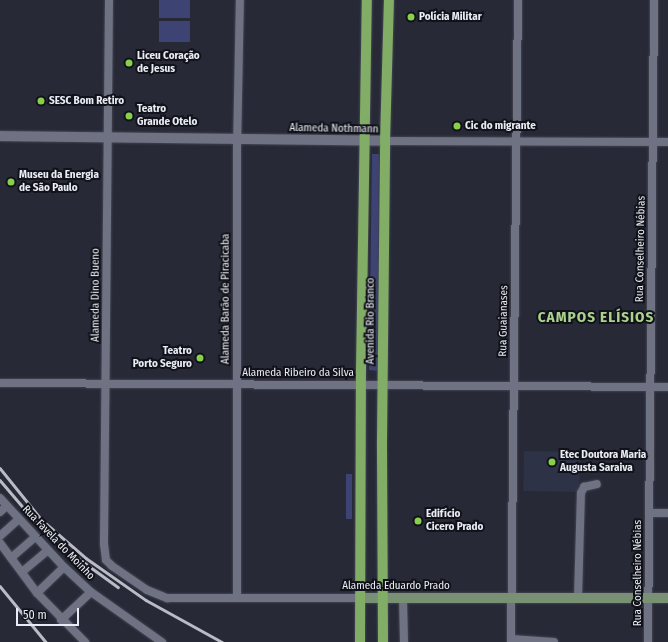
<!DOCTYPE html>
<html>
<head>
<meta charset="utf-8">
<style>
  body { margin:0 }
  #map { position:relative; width:668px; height:642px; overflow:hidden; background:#272937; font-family:"Fira Sans Condensed",sans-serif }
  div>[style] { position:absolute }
  .built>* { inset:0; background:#2e3246; transform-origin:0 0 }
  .green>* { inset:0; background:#3d4373; transform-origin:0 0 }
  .roads { filter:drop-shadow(0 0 1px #444652) drop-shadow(0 0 1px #444652) }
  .minor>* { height:8px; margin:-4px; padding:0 4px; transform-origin:4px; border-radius:4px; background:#6f7283 }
  .tertiary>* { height:10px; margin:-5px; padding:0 5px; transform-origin:5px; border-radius:5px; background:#6f7283 }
  .secondary>* { height:10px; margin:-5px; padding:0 5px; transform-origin:5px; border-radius:5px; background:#789074 }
  .primary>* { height:10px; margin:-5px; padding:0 5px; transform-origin:5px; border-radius:5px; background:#82ad66 }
  .rail>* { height:2.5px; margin:-1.25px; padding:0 1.25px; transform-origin:1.25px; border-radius:1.25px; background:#b9bbc5 }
  .dots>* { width:11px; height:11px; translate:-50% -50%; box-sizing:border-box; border:2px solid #111219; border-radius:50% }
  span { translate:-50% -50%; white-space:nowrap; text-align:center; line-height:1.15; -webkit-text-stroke:4px #111219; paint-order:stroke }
  .poi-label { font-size:11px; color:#eaecf5; font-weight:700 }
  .left { translate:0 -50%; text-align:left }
  .right { translate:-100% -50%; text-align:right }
  .street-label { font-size:11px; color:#eaecf5 }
  .district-label { font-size:15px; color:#aad28e; font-weight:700; letter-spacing:1px }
  .scale { position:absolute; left:16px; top:608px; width:63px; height:18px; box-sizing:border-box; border:2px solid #eaecf5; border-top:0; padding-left:5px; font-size:12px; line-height:14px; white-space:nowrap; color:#eaecf5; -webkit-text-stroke:3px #111219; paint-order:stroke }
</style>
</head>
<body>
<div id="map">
  <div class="built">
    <div style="left:524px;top:451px;width:56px;height:40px;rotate:1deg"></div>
  </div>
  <div class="green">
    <div style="left:159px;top:0;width:31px;height:18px"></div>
    <div style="left:159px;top:21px;width:31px;height:21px"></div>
    <div style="clip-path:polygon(372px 154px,379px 154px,378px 371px,369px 370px)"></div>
    <div style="left:346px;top:474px;width:6px;height:45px"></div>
  </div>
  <div class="roads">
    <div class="minor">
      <div style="left:109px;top:0;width:544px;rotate:90.53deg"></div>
      <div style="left:104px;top:544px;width:16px;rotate:83deg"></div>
      <div style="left:106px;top:560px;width:8px;rotate:45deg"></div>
      <div style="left:112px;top:566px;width:42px;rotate:34.4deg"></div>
      <div style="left:147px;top:590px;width:22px;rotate:22deg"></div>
      <div style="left:167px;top:598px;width:195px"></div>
      <div style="left:385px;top:141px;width:283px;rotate:0.2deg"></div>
      <div style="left:0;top:383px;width:668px;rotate:0.34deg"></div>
      <div style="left:0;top:498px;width:94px;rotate:47.2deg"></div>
      <div style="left:64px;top:567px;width:37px;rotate:43deg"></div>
      <div style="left:91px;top:592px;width:87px;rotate:35.2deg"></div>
      <div style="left:0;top:512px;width:9px;rotate:-41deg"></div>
      <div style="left:649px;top:513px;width:19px"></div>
      <div style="left:0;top:536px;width:25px;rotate:-42deg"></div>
      <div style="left:0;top:543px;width:62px;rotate:53.5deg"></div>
      <div style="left:37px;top:593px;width:69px;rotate:45.6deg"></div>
      <div style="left:11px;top:558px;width:32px;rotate:-41deg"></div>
      <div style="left:22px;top:572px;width:34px;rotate:-40deg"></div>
      <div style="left:37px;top:593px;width:37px;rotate:-44deg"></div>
      <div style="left:237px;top:598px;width:448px;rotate:-90deg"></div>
      <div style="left:237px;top:150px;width:150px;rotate:-88.9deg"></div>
      <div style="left:403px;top:598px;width:44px;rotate:88.7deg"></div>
      <div style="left:578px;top:598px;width:105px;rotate:-88.4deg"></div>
      <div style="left:581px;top:493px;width:7px;rotate:-63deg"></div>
      <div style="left:584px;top:487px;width:13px;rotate:-13deg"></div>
      <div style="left:61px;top:620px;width:41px;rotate:-43deg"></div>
      <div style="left:511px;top:639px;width:43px;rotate:4deg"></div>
      <div style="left:511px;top:642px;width:642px;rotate:-89.38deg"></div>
      <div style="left:648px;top:642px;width:642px;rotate:-89.46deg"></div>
    </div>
    <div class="tertiary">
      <div style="left:0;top:136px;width:385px;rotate:0.7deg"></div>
    </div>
    <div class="secondary">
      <div style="left:362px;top:598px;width:306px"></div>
    </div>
    <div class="primary">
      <div style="left:360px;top:642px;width:272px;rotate:-89.8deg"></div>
      <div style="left:361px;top:370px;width:370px;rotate:-89.1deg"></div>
      <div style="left:383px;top:642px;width:202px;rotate:-90.3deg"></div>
      <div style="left:382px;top:440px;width:299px;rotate:-89.4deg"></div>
      <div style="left:385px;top:141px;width:141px;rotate:-88.4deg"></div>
    </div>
  </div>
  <div class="rail">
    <div style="left:0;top:468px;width:67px;rotate:51.1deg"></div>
    <div style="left:42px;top:520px;width:58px;rotate:40.8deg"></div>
    <div style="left:86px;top:558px;width:73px;rotate:35deg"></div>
    <div style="left:146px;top:600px;width:87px;rotate:28.9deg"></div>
    <div style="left:0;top:480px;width:62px;rotate:49.6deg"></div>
    <div style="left:40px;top:527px;width:22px;rotate:39deg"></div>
    <div style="left:71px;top:553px;width:58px;rotate:35.9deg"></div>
    <div style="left:0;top:586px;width:72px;rotate:50.6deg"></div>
  </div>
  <div class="dots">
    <div style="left:411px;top:17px;background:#88cf4a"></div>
    <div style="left:129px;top:63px;background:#88cf4a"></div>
    <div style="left:41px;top:101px;background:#88cf4a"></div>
    <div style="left:129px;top:116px;background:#88cf4a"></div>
    <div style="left:457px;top:126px;background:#88cf4a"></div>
    <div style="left:11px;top:182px;background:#88cf4a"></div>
    <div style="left:200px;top:358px;background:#88cf4a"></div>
    <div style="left:552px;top:462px;background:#88cf4a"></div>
    <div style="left:418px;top:521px;background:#88cf4a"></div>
  </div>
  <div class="poi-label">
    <span class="left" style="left:419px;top:17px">Polícia Militar</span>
    <span class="left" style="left:137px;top:63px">Liceu Coração<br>de Jesus</span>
    <span class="left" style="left:49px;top:101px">SESC Bom Retiro</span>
    <span class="left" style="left:137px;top:116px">Teatro<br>Grande Otelo</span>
    <span class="left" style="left:465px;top:126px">Cic do migrante</span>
    <span class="left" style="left:19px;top:182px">Museu da Energia<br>de São Paulo</span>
    <span class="right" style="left:192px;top:358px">Teatro<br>Porto Seguro</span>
    <span class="left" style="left:560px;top:462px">Etec Doutora Maria<br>Augusta Saraiva</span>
    <span class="left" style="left:426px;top:521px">Edifício<br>Cicero Prado</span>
  </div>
  <div class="street-label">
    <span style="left:334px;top:129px;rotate:1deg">Alameda Nothmann</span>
    <span style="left:641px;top:249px;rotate:-89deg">Rua Conselheiro Nébias</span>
    <span style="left:96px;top:295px;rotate:-90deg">Alameda Dino Bueno</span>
    <span style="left:226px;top:299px;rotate:-90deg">Alameda Barão de Piracicaba</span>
    <span style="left:371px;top:321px;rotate:-90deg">Avenida Rio Branco</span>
    <span style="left:504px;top:321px;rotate:-89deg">Rua Guaianases</span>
    <span style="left:298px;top:373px">Alameda Ribeiro da Silva</span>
    <span style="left:58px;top:543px;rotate:46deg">Rua Favela do Moinho</span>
    <span style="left:638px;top:573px;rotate:-90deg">Rua Conselheiro Nébias</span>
    <span style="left:396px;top:586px">Alameda Eduardo Prado</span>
  </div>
  <div class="district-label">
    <span style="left:596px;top:318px">CAMPOS ELÍSIOS</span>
  </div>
  <div class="scale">50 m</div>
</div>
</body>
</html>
